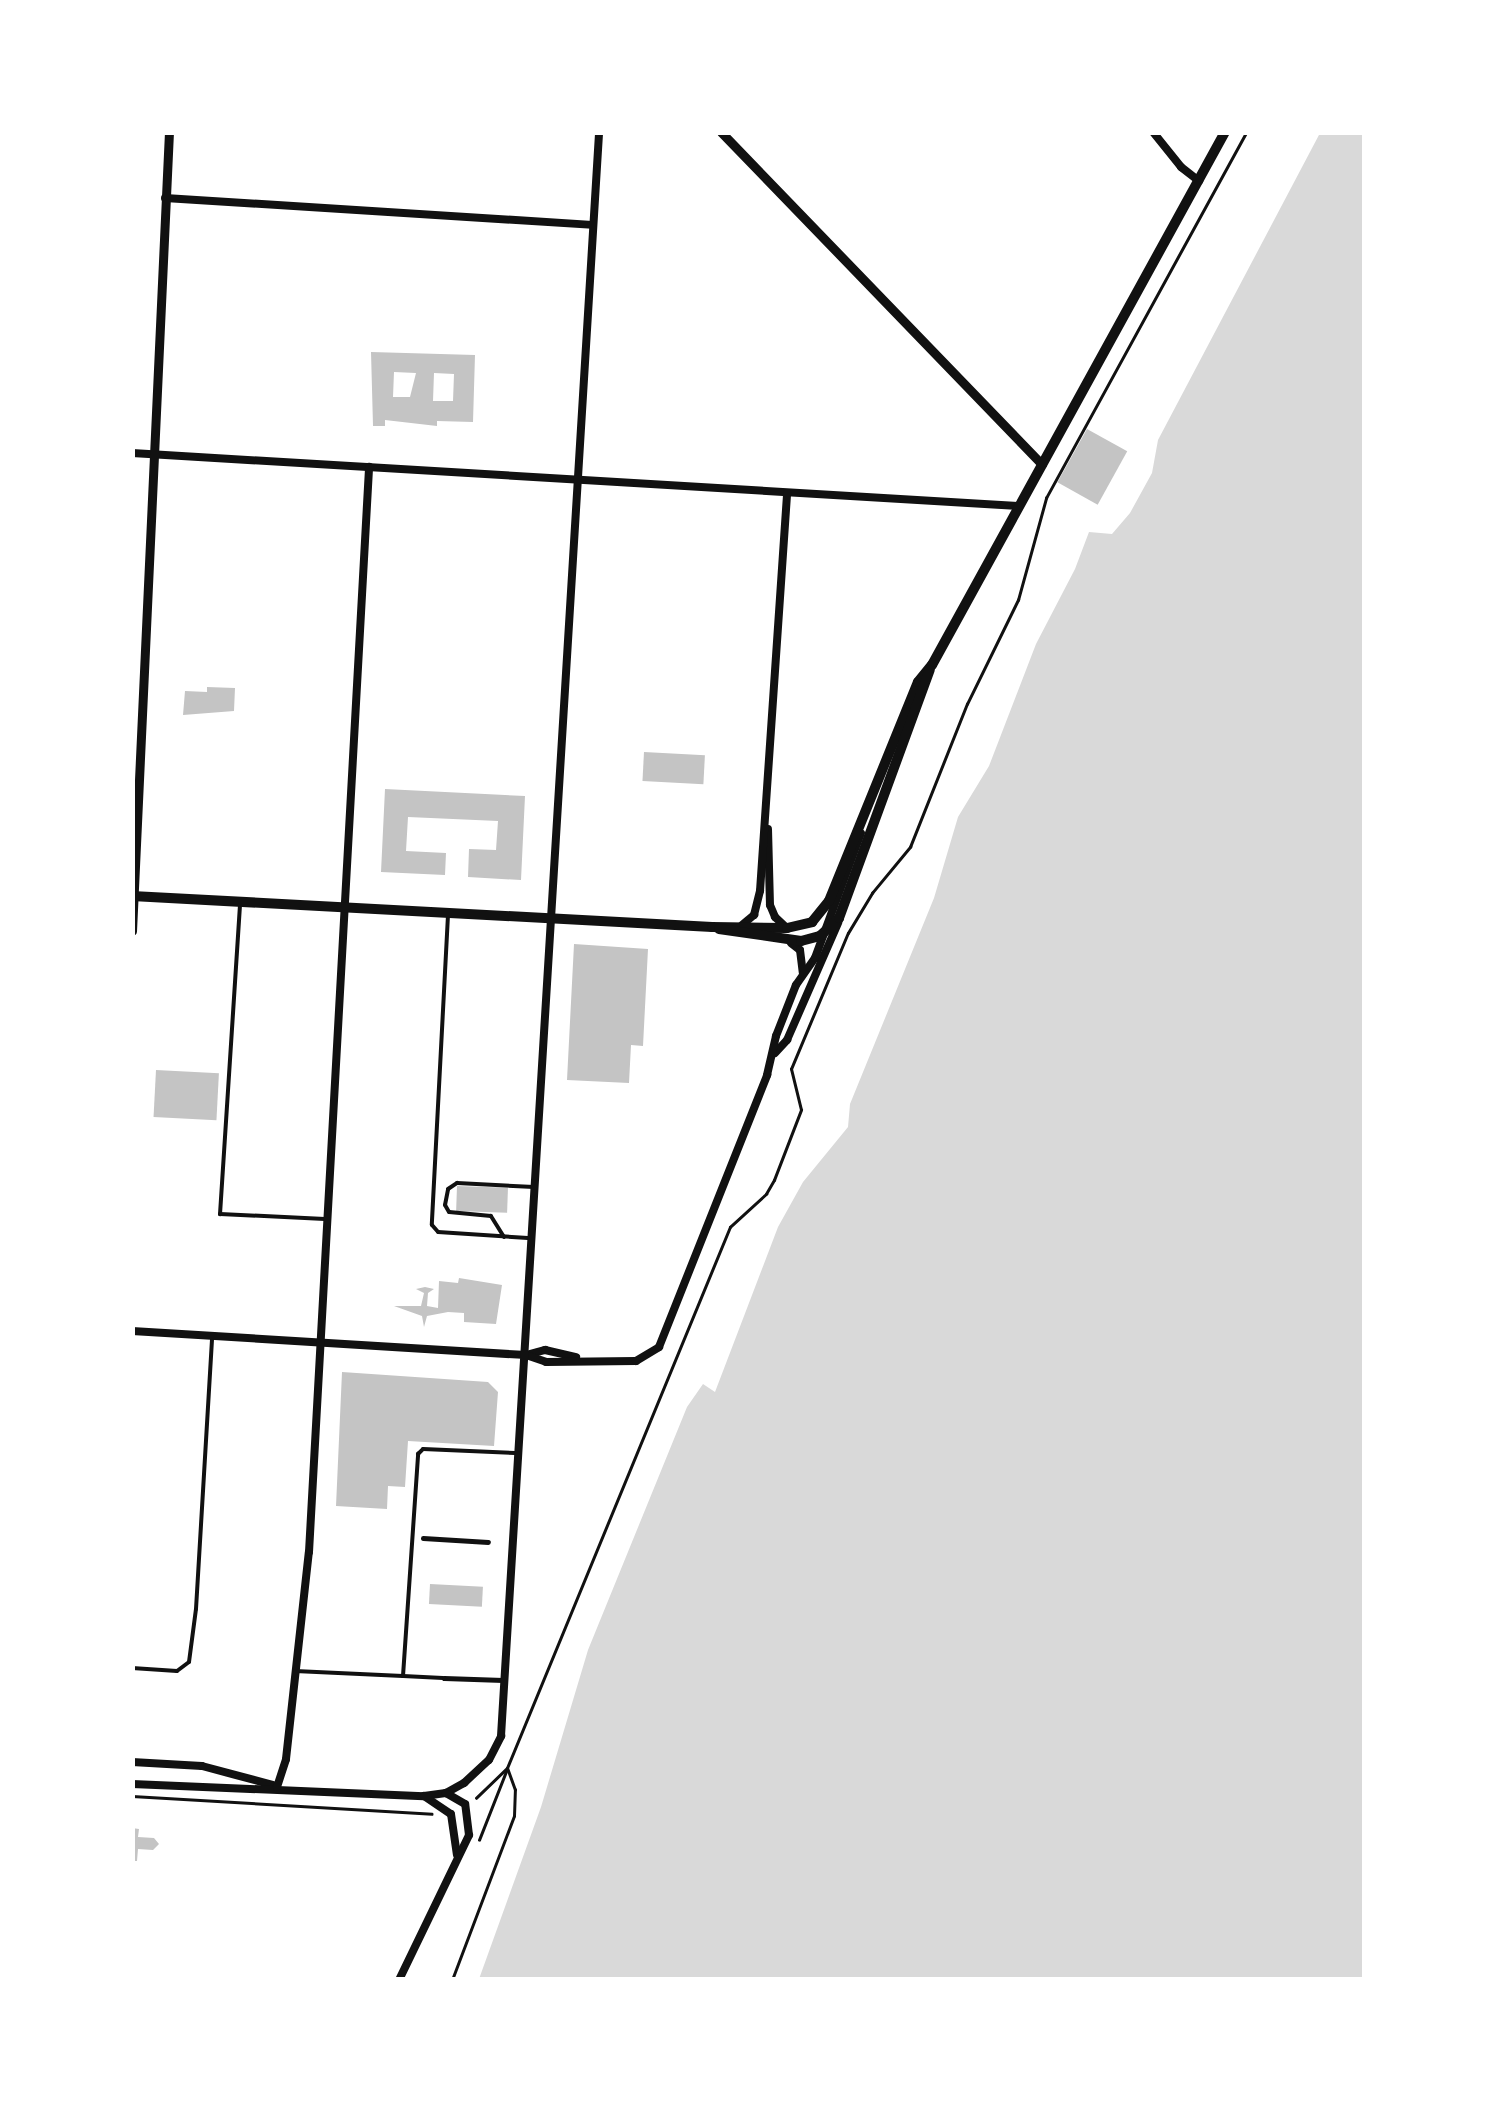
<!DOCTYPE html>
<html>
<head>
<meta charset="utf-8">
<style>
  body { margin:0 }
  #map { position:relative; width:1497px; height:2112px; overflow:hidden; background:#fff; font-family:"Roboto Condensed",sans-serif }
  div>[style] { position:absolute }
  .water>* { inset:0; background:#d9d9d9 }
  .building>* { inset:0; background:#c4c4c4; transform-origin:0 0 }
  .path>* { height:2.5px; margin:-1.25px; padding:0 1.25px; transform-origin:1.25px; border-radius:1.25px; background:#111 }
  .service>* { height:4px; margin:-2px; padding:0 2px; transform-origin:2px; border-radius:2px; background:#111 }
  .pedestrian>* { height:5px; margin:-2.5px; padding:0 2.5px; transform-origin:2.5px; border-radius:2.5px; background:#111 }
  .minor>* { height:8px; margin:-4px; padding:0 4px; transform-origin:4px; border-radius:4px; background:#111 }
  .tertiary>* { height:9px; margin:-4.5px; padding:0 4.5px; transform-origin:4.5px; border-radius:4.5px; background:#111 }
  .secondary>* { height:10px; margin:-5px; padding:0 5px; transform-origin:5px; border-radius:5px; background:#111 }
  span { translate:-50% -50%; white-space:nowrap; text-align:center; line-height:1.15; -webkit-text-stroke:8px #fff; paint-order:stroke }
  .frame { position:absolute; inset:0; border:135px solid #fff; pointer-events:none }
</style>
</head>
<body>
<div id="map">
  <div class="water">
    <div style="clip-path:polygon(1320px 133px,1364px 133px,1364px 1979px,479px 1979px,541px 1807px,588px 1650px,687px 1407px,703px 1384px,715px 1392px,778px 1227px,803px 1182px,848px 1127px,850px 1104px,934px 898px,958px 817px,989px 766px,1036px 644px,1075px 569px,1089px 532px,1112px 534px,1130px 513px,1152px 473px,1158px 440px)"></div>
  </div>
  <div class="building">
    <div style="clip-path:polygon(evenodd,371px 352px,475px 355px,473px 422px,437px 421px,437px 426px,385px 420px,385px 426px,373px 426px,371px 352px,394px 372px,416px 373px,410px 397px,393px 397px,394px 372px,371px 352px,434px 373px,454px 374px,453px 401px,433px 401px,434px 373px)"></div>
    <div style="left:1087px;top:429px;width:46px;height:61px;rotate:29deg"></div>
    <div style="clip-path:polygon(207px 687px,235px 688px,234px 711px,183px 715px,185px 691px,207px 692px)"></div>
    <div style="left:644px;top:752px;width:61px;height:29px;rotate:3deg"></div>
    <div style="clip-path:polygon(385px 789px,525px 796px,521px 880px,468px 877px,469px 849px,496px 850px,498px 821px,408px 817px,406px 851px,446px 853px,445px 875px,381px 872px)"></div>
    <div style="clip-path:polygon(574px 944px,648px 949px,643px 1046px,631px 1045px,629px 1083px,567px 1080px)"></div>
    <div style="left:156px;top:1070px;width:63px;height:47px;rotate:3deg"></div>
    <div style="left:457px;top:1186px;width:51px;height:25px;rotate:2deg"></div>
    <div style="clip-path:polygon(459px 1278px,502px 1285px,496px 1324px,464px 1322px,464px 1313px,448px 1312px,427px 1316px,424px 1327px,422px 1316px,394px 1306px,421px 1306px,424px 1293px,416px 1289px,425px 1287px,434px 1289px,428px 1293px,427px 1306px,438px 1308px,439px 1281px,458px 1283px)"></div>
    <div style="clip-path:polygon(342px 1372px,488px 1382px,498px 1392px,494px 1446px,408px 1441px,405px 1487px,388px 1486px,387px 1509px,336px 1506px)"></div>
    <div style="left:430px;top:1584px;width:53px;height:20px;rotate:3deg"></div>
    <div style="clip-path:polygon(132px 1828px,139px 1829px,138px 1837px,154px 1838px,159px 1844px,153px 1850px,138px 1849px,137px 1861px,132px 1861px)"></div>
  </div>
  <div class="path">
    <div style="left:132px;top:1796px;width:300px;rotate:3.4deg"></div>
    <div style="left:476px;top:1798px;width:42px;rotate:-44deg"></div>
    <div style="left:479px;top:1840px;width:76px;rotate:-68.5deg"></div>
    <div style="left:452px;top:1980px;width:175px;rotate:-69.3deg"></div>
    <div style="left:514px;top:1816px;width:26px;rotate:-88deg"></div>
    <div style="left:515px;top:1790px;width:23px;rotate:-110deg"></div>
    <div style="left:507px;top:1768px;width:585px;rotate:-67.6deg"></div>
    <div style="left:730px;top:1227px;width:49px;rotate:-42.5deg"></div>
    <div style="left:766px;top:1194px;width:16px;rotate:-60deg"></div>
    <div style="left:774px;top:1180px;width:75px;rotate:-68.9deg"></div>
    <div style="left:801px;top:1110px;width:42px;rotate:-103.7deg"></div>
    <div style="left:791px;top:1069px;width:147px;rotate:-67.3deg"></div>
    <div style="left:848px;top:933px;width:47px;rotate:-59deg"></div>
    <div style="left:872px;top:893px;width:60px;rotate:-50.4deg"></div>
    <div style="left:910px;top:847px;width:154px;rotate:-68.3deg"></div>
    <div style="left:967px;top:704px;width:116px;rotate:-63.9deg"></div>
    <div style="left:1018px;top:600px;width:106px;rotate:-74.6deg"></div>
    <div style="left:1046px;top:498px;width:417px;rotate:-61.3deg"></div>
  </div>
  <div class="service">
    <div style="left:240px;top:905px;width:310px;rotate:93.7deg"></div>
    <div style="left:220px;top:1214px;width:105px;rotate:2.7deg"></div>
    <div style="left:448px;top:915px;width:310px;rotate:93deg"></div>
    <div style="left:432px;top:1225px;width:9px;rotate:49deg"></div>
    <div style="left:438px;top:1232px;width:90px;rotate:3.8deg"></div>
    <div style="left:504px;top:1237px;width:25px;rotate:-122deg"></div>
    <div style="left:491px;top:1216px;width:42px;rotate:-174.6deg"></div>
    <div style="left:449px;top:1212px;width:8px;rotate:-120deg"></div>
    <div style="left:445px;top:1205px;width:16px;rotate:-79deg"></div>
    <div style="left:448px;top:1189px;width:11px;rotate:-34deg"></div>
    <div style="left:457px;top:1183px;width:77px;rotate:3deg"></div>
    <div style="left:132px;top:1668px;width:45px;rotate:3.8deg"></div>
    <div style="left:177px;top:1671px;width:15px;rotate:-37deg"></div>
    <div style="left:189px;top:1662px;width:53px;rotate:-82.5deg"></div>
    <div style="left:196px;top:1609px;width:272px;rotate:-86.6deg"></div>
    <div style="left:295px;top:1671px;width:108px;rotate:2.7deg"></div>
    <div style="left:403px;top:1676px;width:223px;rotate:-86.1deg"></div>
    <div style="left:418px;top:1454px;width:7px;rotate:-45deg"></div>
    <div style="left:423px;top:1449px;width:92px;rotate:2.5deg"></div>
    <div style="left:403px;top:1676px;width:40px;rotate:2.9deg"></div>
  </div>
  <div class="pedestrian">
    <div style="left:423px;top:1538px;width:65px;rotate:3.5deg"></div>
    <div style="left:444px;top:1678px;width:59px;rotate:1.9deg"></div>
  </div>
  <div class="minor">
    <div style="left:1153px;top:132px;width:45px;rotate:51.3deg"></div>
    <div style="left:1181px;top:167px;width:23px;rotate:38deg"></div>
    <div style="left:165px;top:198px;width:428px;rotate:3.6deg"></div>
    <div style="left:132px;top:453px;width:888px;rotate:3.42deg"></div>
    <div style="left:768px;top:829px;width:76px;rotate:88.5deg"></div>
    <div style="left:770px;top:905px;width:13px;rotate:67deg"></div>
    <div style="left:775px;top:917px;width:16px;rotate:43deg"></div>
    <div style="left:742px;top:925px;width:16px;rotate:-40deg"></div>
    <div style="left:754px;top:915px;width:25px;rotate:-76deg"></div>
    <div style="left:760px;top:891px;width:399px;rotate:-86.1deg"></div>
    <div style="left:791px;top:943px;width:11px;rotate:38deg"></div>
    <div style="left:800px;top:950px;width:23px;rotate:83deg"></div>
    <div style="left:775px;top:1053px;width:18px;rotate:-47deg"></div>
    <div style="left:787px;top:1040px;width:128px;rotate:-66.4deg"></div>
    <div style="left:132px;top:1331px;width:395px;rotate:3.5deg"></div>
    <div style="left:526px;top:1355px;width:20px;rotate:-15deg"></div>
    <div style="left:545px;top:1350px;width:32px;rotate:13deg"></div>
    <div style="left:526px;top:1355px;width:21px;rotate:19deg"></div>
    <div style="left:546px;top:1362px;width:90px;rotate:-0.6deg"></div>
    <div style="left:636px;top:1361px;width:27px;rotate:-31deg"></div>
    <div style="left:659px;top:1347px;width:293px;rotate:-68.3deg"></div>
    <div style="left:767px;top:1075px;width:40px;rotate:-77deg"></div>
    <div style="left:776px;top:1036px;width:55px;rotate:-68.6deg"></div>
    <div style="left:796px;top:985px;width:33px;rotate:-55deg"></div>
    <div style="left:815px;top:958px;width:133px;rotate:-69.8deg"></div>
    <div style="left:132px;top:1762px;width:70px;rotate:3.3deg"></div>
    <div style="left:202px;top:1766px;width:73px;rotate:15deg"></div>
    <div style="left:132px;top:1784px;width:292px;rotate:2.4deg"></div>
    <div style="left:424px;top:1796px;width:22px;rotate:-8deg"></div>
    <div style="left:446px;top:1793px;width:21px;rotate:-29deg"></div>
    <div style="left:464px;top:1783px;width:34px;rotate:-43deg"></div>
    <div style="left:489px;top:1760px;width:27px;rotate:-63deg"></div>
    <div style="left:501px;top:1736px;width:1607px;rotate:-86.5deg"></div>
    <div style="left:277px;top:1787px;width:29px;rotate:-72deg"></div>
    <div style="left:286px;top:1759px;width:208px;rotate:-83.7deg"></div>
    <div style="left:309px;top:1552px;width:1087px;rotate:-86.83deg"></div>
    <div style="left:424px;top:1796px;width:32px;rotate:34deg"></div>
    <div style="left:451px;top:1814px;width:41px;rotate:81.7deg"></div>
    <div style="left:399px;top:1980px;width:161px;rotate:-64.2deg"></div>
    <div style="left:469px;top:1835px;width:31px;rotate:-97deg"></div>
    <div style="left:465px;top:1804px;width:22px;rotate:-150deg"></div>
  </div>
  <div class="tertiary">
    <div style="left:721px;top:132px;width:462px;rotate:46deg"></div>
    <div style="left:132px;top:931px;width:800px;rotate:-87.35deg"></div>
  </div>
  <div class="secondary">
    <div style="left:132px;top:896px;width:581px;rotate:3.06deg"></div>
    <div style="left:712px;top:927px;width:75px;rotate:0.8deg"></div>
    <div style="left:787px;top:928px;width:26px;rotate:-13deg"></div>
    <div style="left:812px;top:922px;width:27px;rotate:-51deg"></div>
    <div style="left:829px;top:901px;width:236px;rotate:-67.9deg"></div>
    <div style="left:918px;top:682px;width:22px;rotate:-51deg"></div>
    <div style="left:932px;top:665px;width:608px;rotate:-61.2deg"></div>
    <div style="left:719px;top:929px;width:83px;rotate:8.3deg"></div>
    <div style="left:801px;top:941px;width:20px;rotate:-15deg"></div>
    <div style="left:820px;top:936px;width:26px;rotate:-43deg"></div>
    <div style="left:839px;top:918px;width:264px;rotate:-69.9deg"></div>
  </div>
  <div class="frame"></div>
</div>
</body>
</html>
